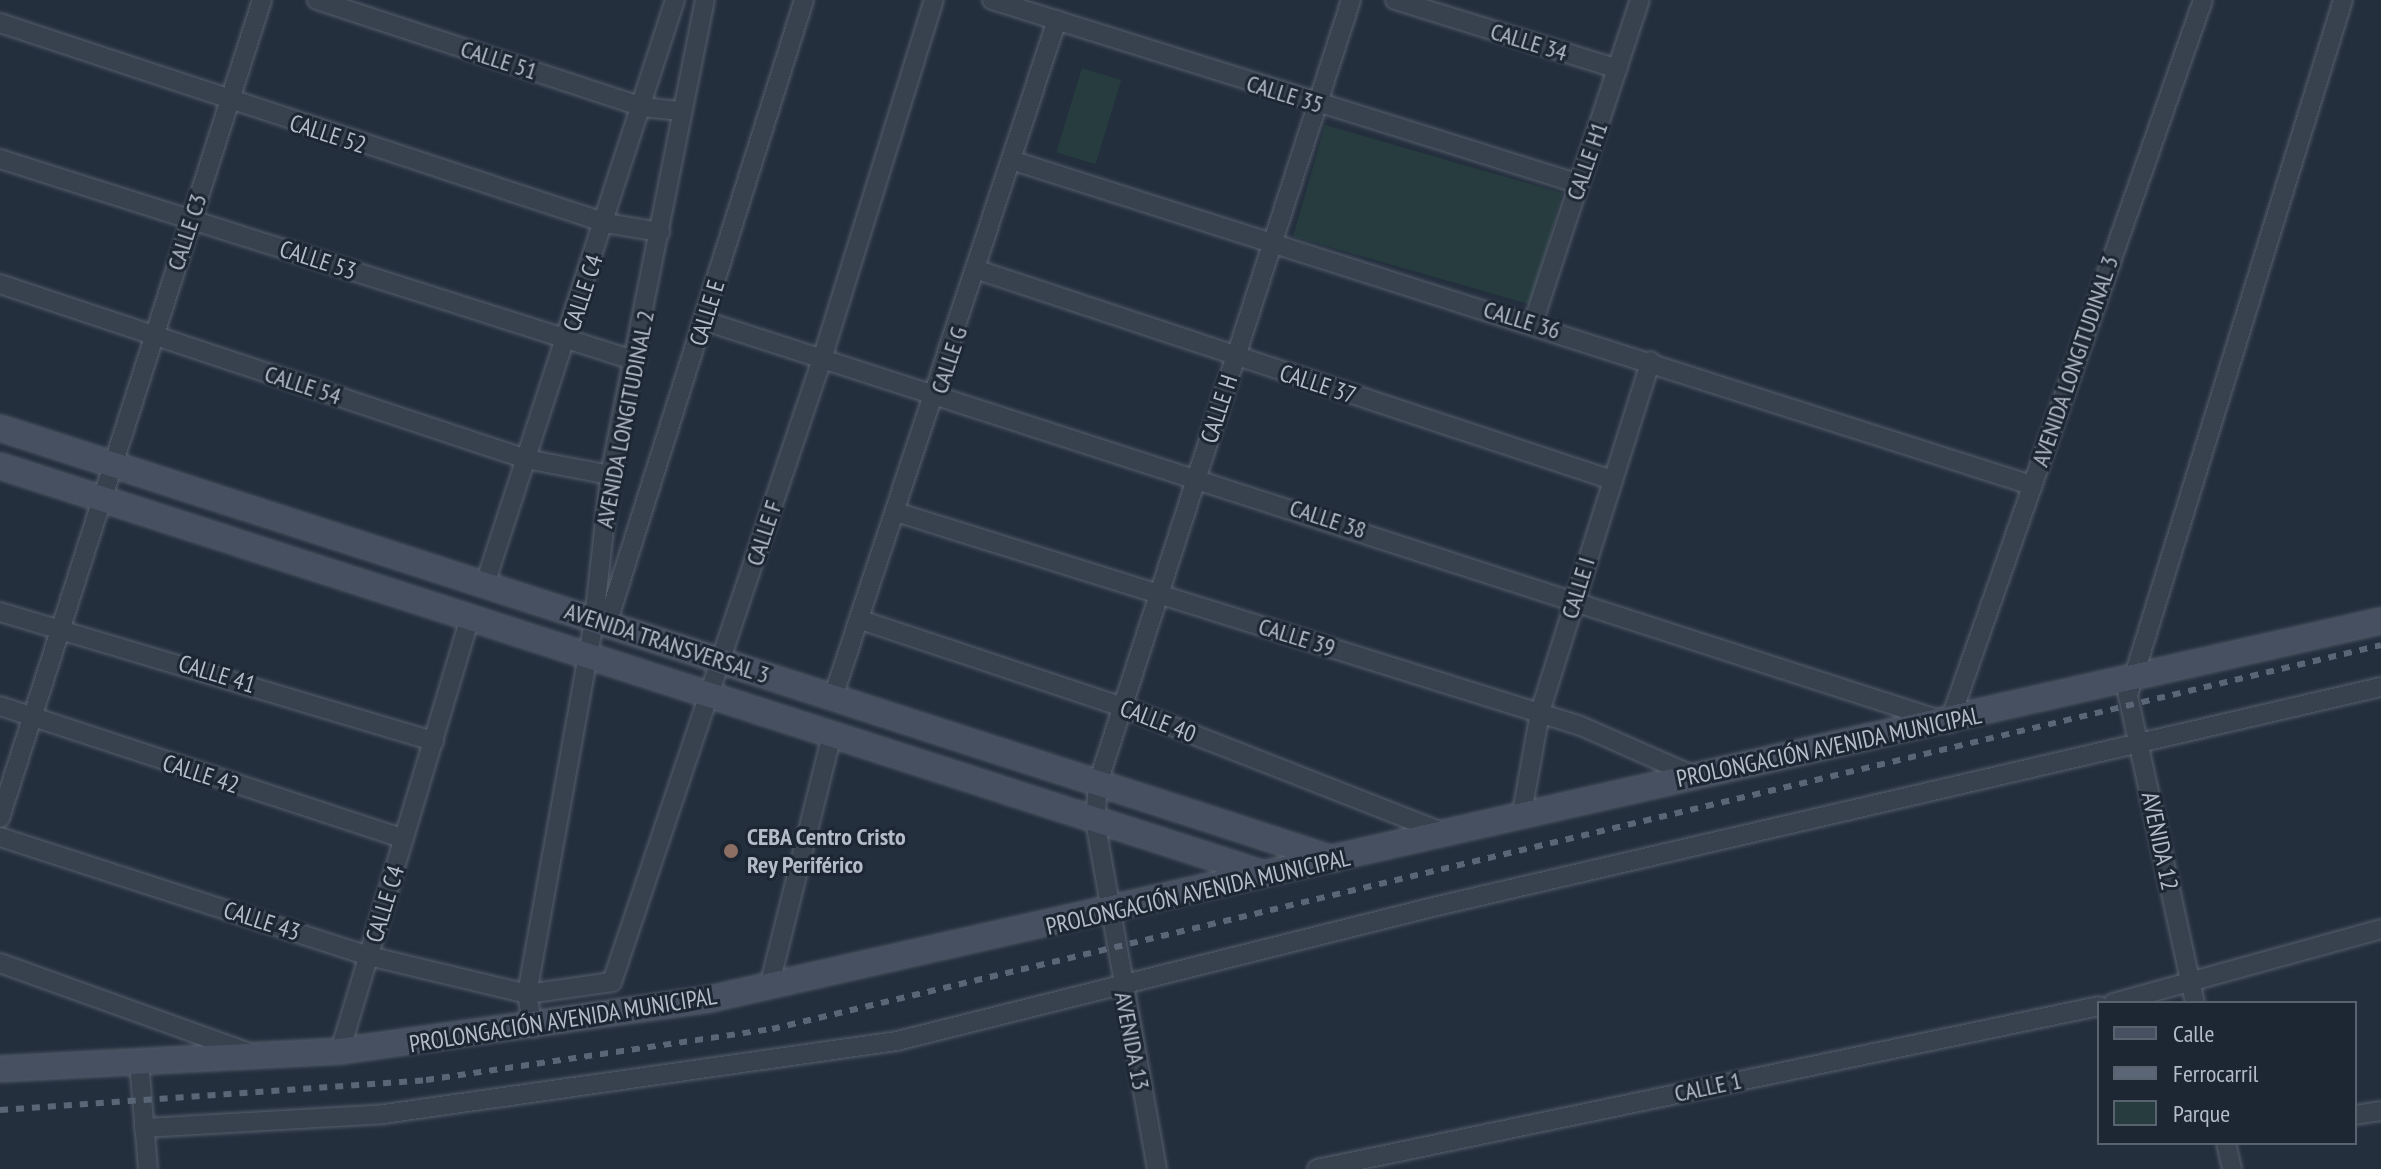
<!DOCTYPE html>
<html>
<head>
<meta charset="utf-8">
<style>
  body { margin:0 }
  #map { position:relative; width:2381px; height:1169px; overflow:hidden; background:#242f3e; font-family:"PT Sans Narrow",sans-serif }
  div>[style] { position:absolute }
  .green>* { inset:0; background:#263c3f; transform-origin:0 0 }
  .roads { filter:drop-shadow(0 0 2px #565f6c) drop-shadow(0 0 2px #565f6c) }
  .street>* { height:18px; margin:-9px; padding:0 9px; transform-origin:9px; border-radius:9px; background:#38414e }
  .secondary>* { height:24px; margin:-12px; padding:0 12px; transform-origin:12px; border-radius:12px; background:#465061 }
  .rail>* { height:6px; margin-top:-3px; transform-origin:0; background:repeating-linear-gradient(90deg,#5a6575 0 8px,transparent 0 16px) }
  .dots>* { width:22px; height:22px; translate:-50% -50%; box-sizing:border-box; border:4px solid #1d2633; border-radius:50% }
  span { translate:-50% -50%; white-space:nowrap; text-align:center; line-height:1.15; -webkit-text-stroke:6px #1d2633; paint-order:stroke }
  .street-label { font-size:24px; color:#b4bcc9 }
  .poi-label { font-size:24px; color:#b4bcc9; font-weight:700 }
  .left { translate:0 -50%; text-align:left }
  .legend { position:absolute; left:2097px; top:1001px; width:260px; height:144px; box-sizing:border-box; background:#1d2633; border:2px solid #59626f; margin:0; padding:10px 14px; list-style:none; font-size:24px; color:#b4bcc9 }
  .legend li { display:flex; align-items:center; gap:16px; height:40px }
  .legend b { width:40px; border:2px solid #59626f }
</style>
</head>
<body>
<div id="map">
  <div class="green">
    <div style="left:1082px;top:68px;width:41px;height:88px;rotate:17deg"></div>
    <div style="left:1325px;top:125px;width:247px;height:116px;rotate:16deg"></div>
  </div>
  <div class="roads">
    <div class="street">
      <div style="left:317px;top:0;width:342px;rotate:18.2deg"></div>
      <div style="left:642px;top:107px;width:39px;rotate:6deg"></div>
      <div style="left:992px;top:0;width:615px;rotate:17.4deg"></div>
      <div style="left:1395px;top:0;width:233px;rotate:17.2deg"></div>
      <div style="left:0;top:23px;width:638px;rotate:18.26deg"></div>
      <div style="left:606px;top:223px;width:55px;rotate:9.5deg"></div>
      <div style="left:0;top:159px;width:667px;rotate:17.62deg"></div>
      <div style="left:1011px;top:160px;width:1071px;rotate:17.67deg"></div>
      <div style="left:978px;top:270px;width:668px;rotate:18.33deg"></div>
      <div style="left:0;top:284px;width:554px;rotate:18.4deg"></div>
      <div style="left:526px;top:459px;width:86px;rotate:10.8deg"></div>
      <div style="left:705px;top:321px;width:1307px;rotate:17.91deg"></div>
      <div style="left:1949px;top:723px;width:766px;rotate:-70.64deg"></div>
      <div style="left:1533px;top:323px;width:340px;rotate:-71.7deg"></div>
      <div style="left:899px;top:513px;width:714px;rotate:17.34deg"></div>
      <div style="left:1581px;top:726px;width:119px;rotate:23.8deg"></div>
      <div style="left:485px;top:584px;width:614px;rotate:-71.98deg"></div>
      <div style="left:0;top:612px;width:453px;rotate:16.6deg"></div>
      <div style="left:861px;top:620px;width:276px;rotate:18.4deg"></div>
      <div style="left:1123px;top:707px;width:345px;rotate:21.4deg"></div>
      <div style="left:607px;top:624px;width:654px;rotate:-72.48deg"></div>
      <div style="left:833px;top:697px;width:713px;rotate:-71.69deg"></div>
      <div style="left:0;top:706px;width:425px;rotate:18.2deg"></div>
      <div style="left:0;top:818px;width:859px;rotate:-72.24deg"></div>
      <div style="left:1521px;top:818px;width:108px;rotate:-79.8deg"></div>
      <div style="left:1540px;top:712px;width:368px;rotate:-72.5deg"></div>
      <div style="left:0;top:837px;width:388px;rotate:17.9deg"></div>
      <div style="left:369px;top:956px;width:163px;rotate:13.5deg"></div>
      <div style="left:527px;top:994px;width:86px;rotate:-8deg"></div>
      <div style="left:612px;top:982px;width:657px;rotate:-71.37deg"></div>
      <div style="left:822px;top:359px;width:376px;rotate:-72.7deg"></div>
      <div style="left:0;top:963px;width:266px;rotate:19.8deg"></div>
      <div style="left:769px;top:987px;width:260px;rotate:-76deg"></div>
      <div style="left:2113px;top:1003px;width:278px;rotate:-15.4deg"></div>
      <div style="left:2195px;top:1003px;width:315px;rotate:-102.3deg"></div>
      <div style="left:2128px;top:695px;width:727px;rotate:-72.81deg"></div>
      <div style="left:533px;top:1028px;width:35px;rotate:-100deg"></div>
      <div style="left:527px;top:994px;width:380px;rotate:-79.8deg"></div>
      <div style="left:594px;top:620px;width:146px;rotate:-83.7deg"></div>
      <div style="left:610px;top:475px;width:484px;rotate:-78.7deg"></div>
      <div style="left:340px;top:1051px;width:452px;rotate:-73.3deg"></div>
      <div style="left:139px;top:1062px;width:107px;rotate:85.2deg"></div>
      <div style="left:2355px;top:1115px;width:26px;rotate:-9deg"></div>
      <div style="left:144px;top:1128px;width:240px;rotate:-3.3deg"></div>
      <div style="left:384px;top:1114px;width:518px;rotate:-8.1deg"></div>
      <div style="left:897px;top:1041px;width:552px;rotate:-14.04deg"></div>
      <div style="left:1433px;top:907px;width:973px;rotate:-13.07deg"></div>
      <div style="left:2226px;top:1143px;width:27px;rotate:77deg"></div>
      <div style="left:1157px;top:1169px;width:354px;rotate:-100.1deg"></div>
      <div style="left:1095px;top:820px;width:37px;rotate:-85deg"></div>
      <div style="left:1098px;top:783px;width:823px;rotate:-72.09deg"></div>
      <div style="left:1317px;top:1169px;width:799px;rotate:-11.77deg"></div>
    </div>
    <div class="secondary">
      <div style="left:0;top:428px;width:1401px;rotate:17.92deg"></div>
      <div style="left:0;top:466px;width:1328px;rotate:17.89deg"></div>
      <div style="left:0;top:1069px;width:340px;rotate:-3deg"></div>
      <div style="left:340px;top:1051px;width:374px;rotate:-8deg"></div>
      <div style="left:710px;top:999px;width:1713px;rotate:-12.75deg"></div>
    </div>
  </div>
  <div class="rail">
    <div style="left:0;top:1110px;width:427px;rotate:-4deg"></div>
    <div style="left:426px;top:1080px;width:350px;rotate:-8.4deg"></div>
    <div style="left:772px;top:1029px;width:1654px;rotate:-13.42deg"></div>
  </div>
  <div class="dots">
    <div style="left:731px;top:851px;background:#8d6e63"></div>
  </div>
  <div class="street-label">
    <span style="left:1529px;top:42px;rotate:17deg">CALLE 34</span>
    <span style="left:499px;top:60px;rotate:18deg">CALLE 51</span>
    <span style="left:1285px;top:94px;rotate:17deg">CALLE 35</span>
    <span style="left:328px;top:134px;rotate:18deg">CALLE 52</span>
    <span style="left:1587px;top:161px;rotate:-71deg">CALLE H1</span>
    <span style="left:187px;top:232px;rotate:-72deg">CALLE C3</span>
    <span style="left:318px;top:260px;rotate:18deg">CALLE 53</span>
    <span style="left:583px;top:293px;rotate:-72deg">CALLE C4</span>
    <span style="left:707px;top:313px;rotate:-73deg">CALLE E</span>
    <span style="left:1522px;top:320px;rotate:17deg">CALLE 36</span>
    <span style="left:949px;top:360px;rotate:-72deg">CALLE G</span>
    <span style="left:2075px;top:361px;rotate:-71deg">AVENIDA LONGITUDINAL 3</span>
    <span style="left:1318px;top:384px;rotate:18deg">CALLE 37</span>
    <span style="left:303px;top:385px;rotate:18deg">CALLE 54</span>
    <span style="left:1219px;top:409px;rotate:-72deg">CALLE H</span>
    <span style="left:625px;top:419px;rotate:-79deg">AVENIDA LONGITUDINAL 2</span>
    <span style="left:1328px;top:519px;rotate:18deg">CALLE 38</span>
    <span style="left:764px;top:533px;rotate:-72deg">CALLE F</span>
    <span style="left:1578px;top:588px;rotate:-73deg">CALLE I</span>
    <span style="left:1297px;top:637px;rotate:17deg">CALLE 39</span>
    <span style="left:667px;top:643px;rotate:18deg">AVENIDA TRANSVERSAL 3</span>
    <span style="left:217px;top:674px;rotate:17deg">CALLE 41</span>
    <span style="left:1158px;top:721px;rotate:21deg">CALLE 40</span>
    <span style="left:1829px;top:747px;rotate:-12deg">PROLONGACIÓN AVENIDA MUNICIPAL</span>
    <span style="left:201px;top:774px;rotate:18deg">CALLE 42</span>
    <span style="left:2160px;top:841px;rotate:78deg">AVENIDA 12</span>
    <span style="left:1198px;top:892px;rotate:-13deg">PROLONGACIÓN AVENIDA MUNICIPAL</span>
    <span style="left:385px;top:904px;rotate:-73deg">CALLE C4</span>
    <span style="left:262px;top:921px;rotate:18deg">CALLE 43</span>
    <span style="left:563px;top:1020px;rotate:-9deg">PROLONGACIÓN AVENIDA MUNICIPAL</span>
    <span style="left:1132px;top:1041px;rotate:79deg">AVENIDA 13</span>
    <span style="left:1708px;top:1087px;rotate:-12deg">CALLE 1</span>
  </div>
  <div class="poi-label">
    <span class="left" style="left:747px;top:851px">CEBA Centro Cristo<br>Rey Periférico</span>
  </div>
  <ul class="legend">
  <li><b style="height:10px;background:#465061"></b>Calle</li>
  <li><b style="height:10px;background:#5a6575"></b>Ferrocarril</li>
  <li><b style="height:22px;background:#263c3f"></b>Parque</li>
  </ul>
</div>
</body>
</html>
